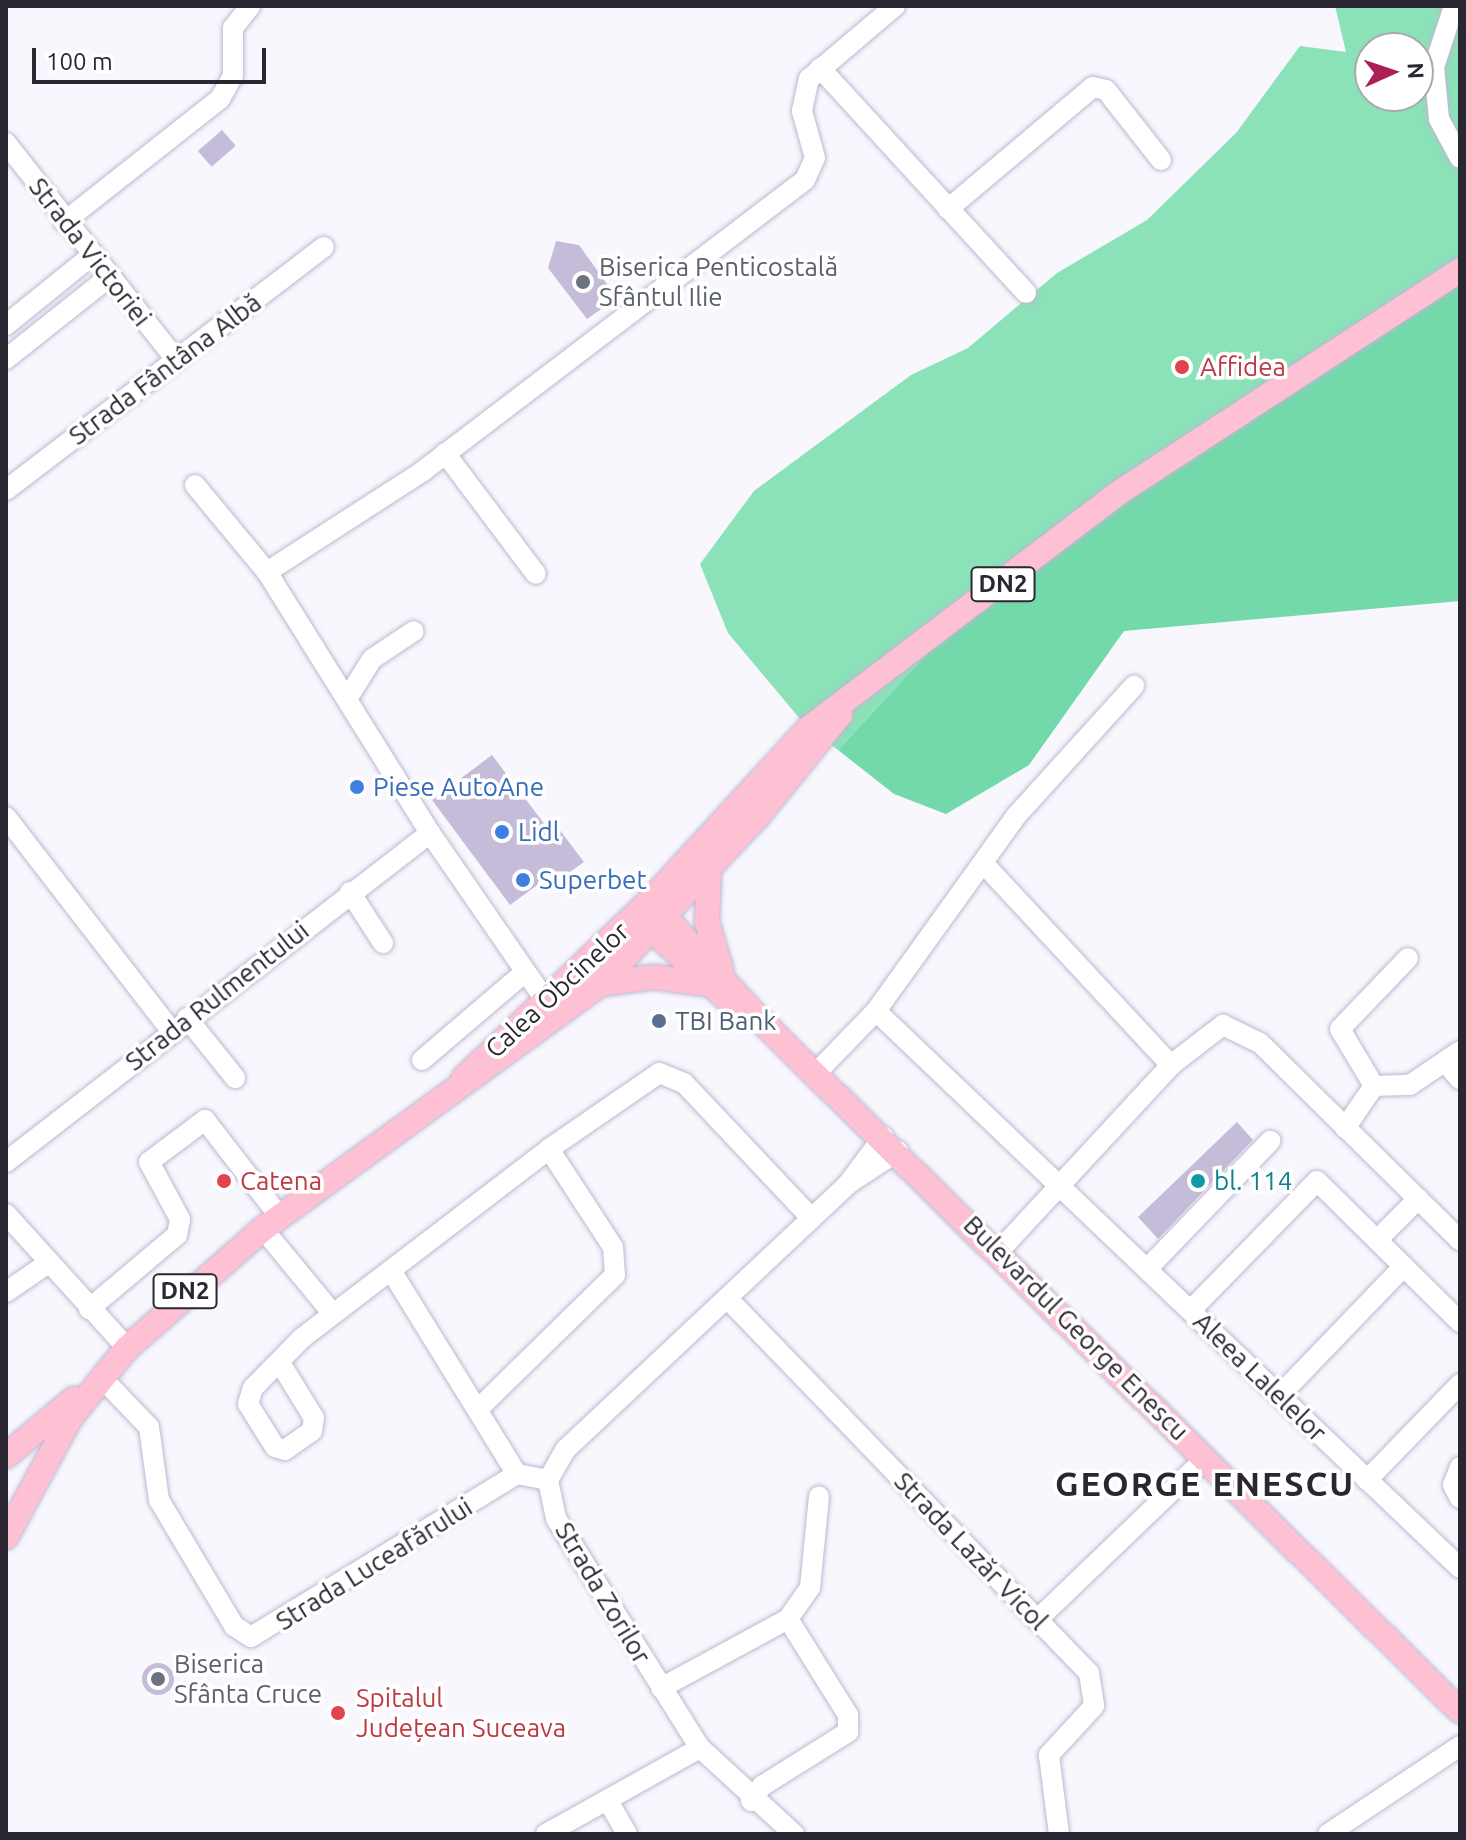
<!DOCTYPE html>
<html>
<head>
<meta charset="utf-8">
<style>
  body { margin:0 }
  #map { position:relative; width:1466px; height:1840px; overflow:hidden; background:#f8f7fd; font-family:Ubuntu,sans-serif }
  div>[style] { position:absolute }
  .green>* { inset:0; background:#8be2b8 }
  .forest>* { inset:0; background:#73d9aa }
  .building>* { inset:0; background:#c5bcd9; transform-origin:0 0 }
  .round { border-radius:50% }
  .roads { filter:drop-shadow(0 0 2px #bfb7d3) drop-shadow(0 0 2px #bfb7d3) }
  .minor>* { height:20px; margin:-10px; padding:0 10px; transform-origin:10px; border-radius:10px; background:#fff }
  .major>* { height:24px; margin:-12px; padding:0 12px; transform-origin:12px; border-radius:12px; background:#fdc1d3 }
  .dots>* { width:22px; height:22px; translate:-50% -50%; box-sizing:border-box; border:4px solid #fff; border-radius:50% }
  span { translate:-50% -50%; white-space:nowrap; text-align:center; line-height:1.15; -webkit-text-stroke:7px #fff; paint-order:stroke }
  .shield-label span { padding:2px 6px; background:#fff; border:2px solid; border-radius:6px; -webkit-text-stroke-width:0 }
  .shield-label { font-size:24px; color:#2b2732; font-weight:700 }
  .street-label { font-size:26px; color:#2b2732 }
  .worship-label { font-size:26px; color:#5b616d }
  .left { translate:0 -50%; text-align:left }
  .health-label { font-size:26px; color:#be3a42 }
  .shop-label { font-size:26px; color:#366cbe }
  .service-label { font-size:26px; color:#4e5e75 }
  .culture-label { font-size:26px; color:#0d838f }
  .district-label { font-size:34px; color:#2b2732; font-weight:700; letter-spacing:2px }
  .frame { position:absolute; inset:0; border:8px solid #2b2732; pointer-events:none }
  .north { position:absolute; left:1354px; top:32px; width:80px; height:80px; box-sizing:border-box; background:#fff; border:2px solid #aaa9ad; border-radius:50%; rotate:87deg; font-size:22px; font-weight:700; line-height:32px; text-align:center; color:#2b2732 }
  .north::after { content:''; display:block; margin:auto; width:28px; height:36px; background:#ae1e56; clip-path:polygon(50% 0,100% 100%,50% 72%,0 100%) }
  .scale { position:absolute; left:32px; top:48px; width:234px; height:36px; box-sizing:border-box; border:4px solid #2b2732; border-top:0; padding-left:10px; font-size:24px; line-height:28px; white-space:nowrap; color:#2b2732; -webkit-text-stroke:6px #fff; paint-order:stroke }
</style>
</head>
<body>
<div id="map">
  <div class="green">
    <div style="clip-path:polygon(evenodd,1335px 6px,1460px 6px,1460px 283px,952px 627px,838px 750px,805px 725px,728px 633px,700px 564px,754px 491px,911px 375px,968px 348px,1057px 273px,1147px 220px,1236px 133px,1300px 46px,1346px 52px,1335px 6px,1370px 48px,1418px 48px,1418px 96px,1370px 96px,1370px 48px)"></div>
  </div>
  <div class="forest">
    <div style="clip-path:polygon(1460px 283px,1460px 601px,1124px 631px,1029px 765px,946px 814px,894px 794px,838px 750px,952px 627px,1182px 459px)"></div>
  </div>
  <div class="building">
    <div style="left:222px;top:130px;width:21px;height:32px;rotate:49deg"></div>
    <div style="clip-path:polygon(556px 241px,579px 245px,617px 298px,587px 319px,548px 268px)"></div>
    <div style="clip-path:polygon(492px 755px,552px 834px,559px 829px,584px 862px,560px 879px,555px 872px,510px 905px,432px 800px)"></div>
    <div style="clip-path:polygon(1237px 1122px,1253px 1140px,1158px 1239px,1138px 1217px)"></div>
    <div class="round" style="left:142px;top:1663px;width:32px;height:32px"></div>
  </div>
  <div class="roads">
    <div class="minor">
      <div style="left:1454px;top:6px;width:64px;rotate:108.2deg"></div>
      <div style="left:1434px;top:67px;width:52px;rotate:84.5deg"></div>
      <div style="left:1439px;top:119px;width:44px;rotate:61.7deg"></div>
      <div style="left:820px;top:68px;width:305px;rotate:47.5deg"></div>
      <div style="left:6px;top:143px;width:276px;rotate:51.9deg"></div>
      <div style="left:948px;top:209px;width:189px;rotate:-40.1deg"></div>
      <div style="left:1093px;top:87px;width:13px;rotate:13deg"></div>
      <div style="left:1106px;top:90px;width:89px;rotate:51.8deg"></div>
      <div style="left:64px;top:222px;width:199px;rotate:-38.3deg"></div>
      <div style="left:220px;top:99px;width:26px;rotate:-61deg"></div>
      <div style="left:233px;top:76px;width:48px;rotate:-90deg"></div>
      <div style="left:233px;top:28px;width:28px;rotate:-52deg"></div>
      <div style="left:6px;top:325px;width:108px;rotate:-39deg"></div>
      <div style="left:6px;top:359px;width:130px;rotate:-38.5deg"></div>
      <div style="left:445px;top:453px;width:151px;rotate:53.1deg"></div>
      <div style="left:195px;top:485px;width:113px;rotate:50.4deg"></div>
      <div style="left:267px;top:572px;width:308px;rotate:58deg"></div>
      <div style="left:430px;top:833px;width:204px;rotate:55.4deg"></div>
      <div style="left:6px;top:490px;width:400px;rotate:-37.4deg"></div>
      <div style="left:267px;top:572px;width:186px;rotate:-32.9deg"></div>
      <div style="left:423px;top:471px;width:480px;rotate:-37.3deg"></div>
      <div style="left:805px;top:180px;width:24px;rotate:-66deg"></div>
      <div style="left:815px;top:158px;width:49px;rotate:-105.5deg"></div>
      <div style="left:802px;top:111px;width:33px;rotate:-78deg"></div>
      <div style="left:809px;top:79px;width:113px;rotate:-40.3deg"></div>
      <div style="left:347px;top:699px;width:47px;rotate:-58deg"></div>
      <div style="left:372px;top:659px;width:50px;rotate:-33.7deg"></div>
      <div style="left:6px;top:817px;width:272px;rotate:52.3deg"></div>
      <div style="left:984px;top:864px;width:275px;rotate:47.1deg"></div>
      <div style="left:350px;top:892px;width:61px;rotate:57.1deg"></div>
      <div style="left:876px;top:1011px;width:240px;rotate:-54.3deg"></div>
      <div style="left:1016px;top:816px;width:176px;rotate:-47.8deg"></div>
      <div style="left:187px;top:1018px;width:77px;rotate:51.3deg"></div>
      <div style="left:422px;top:1060px;width:135px;rotate:-40.5deg"></div>
      <div style="left:1445px;top:1062px;width:23px;rotate:49deg"></div>
      <div style="left:816px;top:1073px;width:86px;rotate:-45.9deg"></div>
      <div style="left:876px;top:1011px;width:807px;rotate:43.64deg"></div>
      <div style="left:1374px;top:1086px;width:36px;rotate:-2deg"></div>
      <div style="left:1410px;top:1085px;width:60px;rotate:-34.2deg"></div>
      <div style="left:1345px;top:1128px;width:51px;rotate:-55.4deg"></div>
      <div style="left:1374px;top:1086px;width:66px;rotate:-120.8deg"></div>
      <div style="left:1340px;top:1029px;width:98px;rotate:-46.2deg"></div>
      <div style="left:549px;top:1149px;width:134px;rotate:-34.6deg"></div>
      <div style="left:659px;top:1073px;width:27px;rotate:22deg"></div>
      <div style="left:684px;top:1083px;width:185px;rotate:46.7deg"></div>
      <div style="left:6px;top:1162px;width:537px;rotate:-37.81deg"></div>
      <div style="left:848px;top:1184px;width:60px;rotate:-33.4deg"></div>
      <div style="left:6px;top:1214px;width:181px;rotate:47.9deg"></div>
      <div style="left:263px;top:1229px;width:110px;rotate:50.5deg"></div>
      <div style="left:1378px;top:1239px;width:57px;rotate:-45deg"></div>
      <div style="left:999px;top:1251px;width:253px;rotate:-47.2deg"></div>
      <div style="left:1171px;top:1065px;width:66px;rotate:-37.6deg"></div>
      <div style="left:1223px;top:1025px;width:41px;rotate:25.9deg"></div>
      <div style="left:1260px;top:1043px;width:281px;rotate:44.6deg"></div>
      <div style="left:1147px;top:1269px;width:178px;rotate:-46.1deg"></div>
      <div style="left:392px;top:1272px;width:238px;rotate:58.3deg"></div>
      <div style="left:6px;top:1292px;width:50px;rotate:-34.3deg"></div>
      <div style="left:727px;top:1298px;width:521px;rotate:46.01deg"></div>
      <div style="left:1089px;top:1673px;width:33px;rotate:81deg"></div>
      <div style="left:1094px;top:1706px;width:67px;rotate:132.6deg"></div>
      <div style="left:1049px;top:1755px;width:80px;rotate:82.8deg"></div>
      <div style="left:89px;top:1309px;width:115px;rotate:-40.1deg"></div>
      <div style="left:177px;top:1235px;width:16px;rotate:-79deg"></div>
      <div style="left:180px;top:1219px;width:65px;rotate:-118.5deg"></div>
      <div style="left:149px;top:1162px;width:70px;rotate:-36.9deg"></div>
      <div style="left:205px;top:1120px;width:123px;rotate:52.3deg"></div>
      <div style="left:1191px;top:1310px;width:180px;rotate:-45.7deg"></div>
      <div style="left:1317px;top:1181px;width:201px;rotate:44.6deg"></div>
      <div style="left:282px;top:1366px;width:61px;rotate:58.4deg"></div>
      <div style="left:314px;top:1418px;width:13px;rotate:99deg"></div>
      <div style="left:312px;top:1431px;width:33px;rotate:145deg"></div>
      <div style="left:285px;top:1450px;width:10px;rotate:-163deg"></div>
      <div style="left:275px;top:1447px;width:51px;rotate:-122.1deg"></div>
      <div style="left:248px;top:1404px;width:17px;rotate:-73deg"></div>
      <div style="left:253px;top:1388px;width:70px;rotate:-45.6deg"></div>
      <div style="left:302px;top:1338px;width:311px;rotate:-37.4deg"></div>
      <div style="left:549px;top:1149px;width:117px;rotate:56.9deg"></div>
      <div style="left:613px;top:1247px;width:28px;rotate:86deg"></div>
      <div style="left:615px;top:1275px;width:190px;rotate:135.6deg"></div>
      <div style="left:101px;top:1377px;width:69px;rotate:46.2deg"></div>
      <div style="left:149px;top:1427px;width:74px;rotate:82.2deg"></div>
      <div style="left:159px;top:1500px;width:147px;rotate:59.2deg"></div>
      <div style="left:234px;top:1626px;width:20px;rotate:33deg"></div>
      <div style="left:251px;top:1637px;width:312px;rotate:-31.5deg"></div>
      <div style="left:517px;top:1474px;width:32px;rotate:11deg"></div>
      <div style="left:1279px;top:1396px;width:180px;rotate:-46.1deg"></div>
      <div style="left:1460px;top:1467px;width:19px;rotate:111deg"></div>
      <div style="left:1453px;top:1485px;width:15px;rotate:62deg"></div>
      <div style="left:1367px;top:1480px;width:134px;rotate:-45.9deg"></div>
      <div style="left:1037px;top:1620px;width:234px;rotate:-43.8deg"></div>
      <div style="left:661px;top:1688px;width:145px;rotate:-28.5deg"></div>
      <div style="left:788px;top:1619px;width:38px;rotate:-55deg"></div>
      <div style="left:810px;top:1588px;width:92px;rotate:-84.4deg"></div>
      <div style="left:608px;top:1801px;width:38px;rotate:60deg"></div>
      <div style="left:751px;top:1801px;width:19px;rotate:-54deg"></div>
      <div style="left:762px;top:1786px;width:102px;rotate:-32.1deg"></div>
      <div style="left:848px;top:1732px;width:17px;rotate:-90deg"></div>
      <div style="left:848px;top:1715px;width:113px;rotate:-122deg"></div>
      <div style="left:546px;top:1834px;width:176px;rotate:-29.2deg"></div>
      <div style="left:794px;top:1834px;width:127px;rotate:-137.5deg"></div>
      <div style="left:700px;top:1748px;width:271px;rotate:-122.1deg"></div>
      <div style="left:556px;top:1518px;width:39px;rotate:-102deg"></div>
      <div style="left:548px;top:1480px;width:34px;rotate:-60deg"></div>
      <div style="left:565px;top:1450px;width:388px;rotate:-43.2deg"></div>
      <div style="left:848px;top:1184px;width:59px;rotate:-53.3deg"></div>
      <div style="left:1328px;top:1834px;width:159px;rotate:-33.7deg"></div>
    </div>
    <div class="major">
      <div style="left:709px;top:870px;width:52px;rotate:92.2deg"></div>
      <div style="left:707px;top:922px;width:49px;rotate:73.4deg"></div>
      <div style="left:655px;top:906px;width:149px;rotate:47.4deg"></div>
      <div style="left:756px;top:1016px;width:989px;rotate:44.63deg"></div>
      <div style="left:642px;top:921px;width:127px;rotate:42.5deg"></div>
      <div style="left:600px;top:984px;width:54px;rotate:-7.4deg"></div>
      <div style="left:654px;top:977px;width:53px;rotate:7.5deg"></div>
      <div style="left:464px;top:1078px;width:257px;rotate:-43.6deg"></div>
      <div style="left:650px;top:901px;width:235px;rotate:-47.4deg"></div>
      <div style="left:809px;top:728px;width:387px;rotate:-37.2deg"></div>
      <div style="left:1117px;top:494px;width:410px;rotate:-33.1deg"></div>
      <div style="left:6px;top:1456px;width:89px;rotate:-40deg"></div>
      <div style="left:6px;top:1537px;width:136px;rotate:-61.6deg"></div>
      <div style="left:71px;top:1417px;width:89px;rotate:-50.9deg"></div>
      <div style="left:127px;top:1348px;width:181px;rotate:-41.2deg"></div>
      <div style="left:263px;top:1229px;width:417px;rotate:-36deg"></div>
      <div style="left:600px;top:984px;width:229px;rotate:-46.8deg"></div>
      <div style="left:757px;top:817px;width:132px;rotate:-50.9deg"></div>
    </div>
  </div>
  <div class="dots">
    <div style="left:583px;top:282px;background:#6b7280"></div>
    <div style="left:1182px;top:367px;background:#e0444e"></div>
    <div style="left:357px;top:787px;background:#3f7fe0"></div>
    <div style="left:502px;top:832px;background:#3f7fe0"></div>
    <div style="left:523px;top:880px;background:#3f7fe0"></div>
    <div style="left:659px;top:1021px;background:#5c6f8a"></div>
    <div style="left:224px;top:1181px;background:#e0444e"></div>
    <div style="left:1198px;top:1181px;background:#0f9aa8"></div>
    <div style="left:158px;top:1679px;background:#6b7280"></div>
    <div style="left:338px;top:1713px;background:#e0444e"></div>
  </div>
  <div class="shield-label">
    <span style="left:1003px;top:584px">DN2</span>
    <span style="left:185px;top:1291px">DN2</span>
  </div>
  <div class="street-label">
    <span style="left:90px;top:252px;rotate:52deg">Strada Victoriei</span>
    <span style="left:165px;top:369px;rotate:-37deg">Strada Fântâna Albă</span>
    <span style="left:557px;top:990px;rotate:-43deg">Calea Obcinelor</span>
    <span style="left:217px;top:996px;rotate:-38deg">Strada Rulmentului</span>
    <span style="left:1076px;top:1328px;rotate:45deg">Bulevardul George Enescu</span>
    <span style="left:1260px;top:1377px;rotate:44deg">Aleea Lalelelor</span>
    <span style="left:971px;top:1551px;rotate:46deg">Strada Lazăr Vicol</span>
    <span style="left:374px;top:1564px;rotate:-32deg">Strada Luceafărului</span>
    <span style="left:603px;top:1593px;rotate:59deg">Strada Zorilor</span>
  </div>
  <div class="worship-label">
    <span class="left" style="left:599px;top:282px">Biserica Penticostală<br>Sfântul Ilie</span>
    <span class="left" style="left:174px;top:1679px">Biserica<br>Sfânta Cruce</span>
  </div>
  <div class="health-label">
    <span class="left" style="left:1200px;top:367px">Affidea</span>
    <span class="left" style="left:240px;top:1181px">Catena</span>
    <span class="left" style="left:356px;top:1713px">Spitalul<br>Județean Suceava</span>
  </div>
  <div class="shop-label">
    <span class="left" style="left:373px;top:787px">Piese AutoAne</span>
    <span class="left" style="left:518px;top:832px">Lidl</span>
    <span class="left" style="left:539px;top:880px">Superbet</span>
  </div>
  <div class="service-label">
    <span class="left" style="left:675px;top:1021px">TBI Bank</span>
  </div>
  <div class="culture-label">
    <span class="left" style="left:1214px;top:1181px">bl. 114</span>
  </div>
  <div class="district-label">
    <span style="left:1205px;top:1484px">GEORGE ENESCU</span>
  </div>
  <div class="frame"></div>
  <div class="north">N</div>
  <div class="scale">100 m</div>
</div>
</body>
</html>
